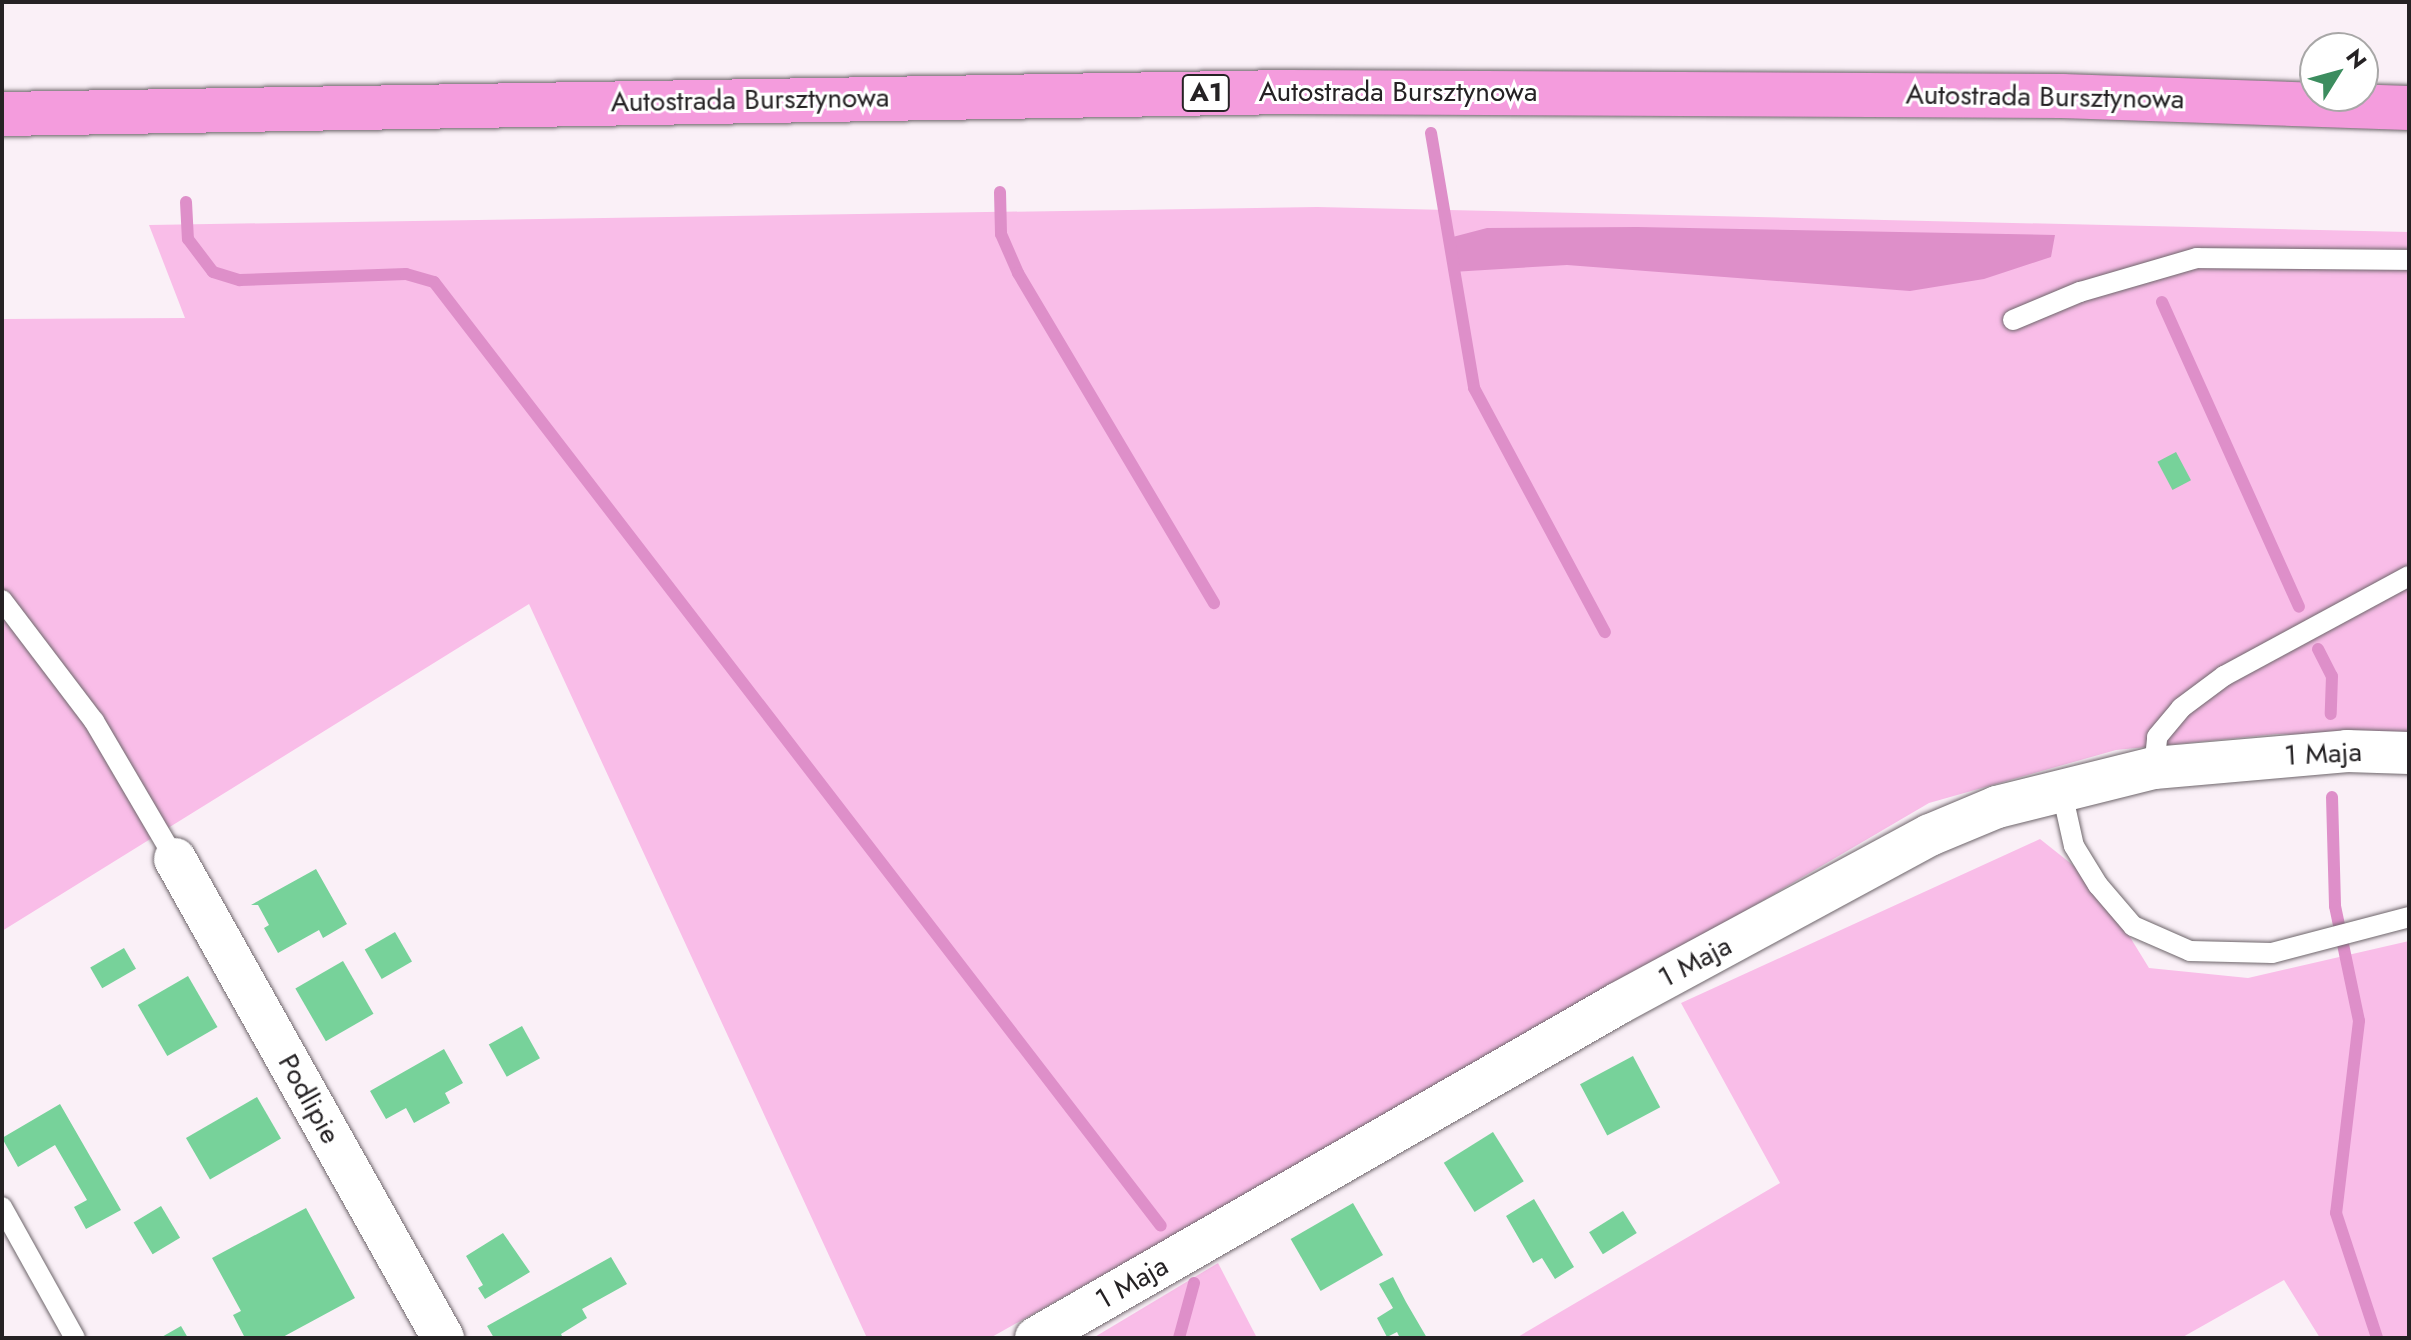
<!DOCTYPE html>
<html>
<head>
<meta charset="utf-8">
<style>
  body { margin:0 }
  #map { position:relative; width:2411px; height:1340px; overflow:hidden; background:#faf0f7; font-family:Jost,sans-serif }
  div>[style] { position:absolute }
  .green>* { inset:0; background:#f9bde8 }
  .water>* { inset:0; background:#de8fc9 }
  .stream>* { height:12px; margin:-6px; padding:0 6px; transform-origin:6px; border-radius:6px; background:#de8fc9 }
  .building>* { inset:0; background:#77d29a; transform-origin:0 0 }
  .roads { filter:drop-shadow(0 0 2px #6e666b) drop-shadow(0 0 2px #6e666b) }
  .service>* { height:20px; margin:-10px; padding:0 10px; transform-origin:10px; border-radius:10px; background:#fff }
  .minor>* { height:42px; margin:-21px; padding:0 21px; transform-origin:21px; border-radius:21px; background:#fff }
  .motorway>* { height:44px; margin:-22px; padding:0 22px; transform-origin:22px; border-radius:22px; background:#f49cdd }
  span { translate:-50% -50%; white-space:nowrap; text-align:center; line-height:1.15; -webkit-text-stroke:6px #fff; paint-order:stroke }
  .shield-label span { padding:2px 6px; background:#fff; border:2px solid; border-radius:6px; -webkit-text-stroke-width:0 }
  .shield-label { font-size:26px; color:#252224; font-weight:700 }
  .street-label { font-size:28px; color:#252224 }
  .frame { position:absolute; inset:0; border:4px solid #252224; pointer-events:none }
  .north { position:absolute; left:2299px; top:32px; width:80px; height:80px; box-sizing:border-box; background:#fff; border:2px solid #a8a7a7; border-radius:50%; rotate:53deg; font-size:22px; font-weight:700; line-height:32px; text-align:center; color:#252224 }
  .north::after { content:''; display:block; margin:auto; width:28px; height:36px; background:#3c8d5f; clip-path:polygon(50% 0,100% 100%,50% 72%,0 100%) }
</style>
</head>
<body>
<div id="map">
  <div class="green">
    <div style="clip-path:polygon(1317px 207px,2409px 232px,2409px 737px,2278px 734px,2116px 750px,1929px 803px,1566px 1016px,990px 1338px,867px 1338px,529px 604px,2px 931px,2px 319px,185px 318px,149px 225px)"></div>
    <div style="clip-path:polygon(2040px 839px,2098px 885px,2149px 968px,2248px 978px,2409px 941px,2409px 1338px,2320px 1338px,2284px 1280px,2181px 1338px,1516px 1338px,1780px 1183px,1681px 1003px)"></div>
    <div style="clip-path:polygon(1218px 1263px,1257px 1338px,1093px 1338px)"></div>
  </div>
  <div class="water">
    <div style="clip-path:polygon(1637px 227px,2055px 235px,2051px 257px,1984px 279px,1910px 291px,1567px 265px,1452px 272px,1445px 239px,1487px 228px)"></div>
  </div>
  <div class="stream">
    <div style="left:1431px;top:133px;width:259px;rotate:80.4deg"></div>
    <div style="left:1474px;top:388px;width:277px;rotate:61.8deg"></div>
    <div style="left:1000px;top:192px;width:42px;rotate:88.6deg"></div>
    <div style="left:1001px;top:234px;width:43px;rotate:66.4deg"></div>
    <div style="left:1018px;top:273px;width:384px;rotate:59.3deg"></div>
    <div style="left:186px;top:202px;width:37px;rotate:87deg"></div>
    <div style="left:188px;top:239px;width:41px;rotate:52.9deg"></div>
    <div style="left:213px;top:272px;width:28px;rotate:17deg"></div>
    <div style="left:240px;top:280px;width:166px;rotate:-2.1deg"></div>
    <div style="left:406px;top:274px;width:29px;rotate:16deg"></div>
    <div style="left:434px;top:282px;width:1191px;rotate:52.4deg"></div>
    <div style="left:2162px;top:302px;width:334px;rotate:65.8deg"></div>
    <div style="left:2318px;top:649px;width:30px;rotate:63deg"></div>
    <div style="left:2332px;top:676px;width:38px;rotate:92deg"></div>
    <div style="left:2332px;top:797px;width:109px;rotate:88.4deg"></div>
    <div style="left:2335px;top:906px;width:117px;rotate:78.2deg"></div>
    <div style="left:2359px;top:1021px;width:193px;rotate:96.8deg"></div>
    <div style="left:2336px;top:1213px;width:132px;rotate:71.8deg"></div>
    <div style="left:1179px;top:1338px;width:57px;rotate:-74.7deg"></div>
  </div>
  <div class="building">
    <div style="left:2176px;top:452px;width:32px;height:21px;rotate:62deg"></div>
    <div style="clip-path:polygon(316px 869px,347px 924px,323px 938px,319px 930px,278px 953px,264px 928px,269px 925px,258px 905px,251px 905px)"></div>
    <div style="left:395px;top:932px;width:34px;height:35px;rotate:60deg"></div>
    <div style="left:124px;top:948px;width:24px;height:39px;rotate:60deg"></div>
    <div style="left:343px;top:961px;width:61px;height:55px;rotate:60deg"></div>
    <div style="left:188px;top:976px;width:59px;height:58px;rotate:60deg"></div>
    <div style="left:522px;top:1026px;width:37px;height:38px;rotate:61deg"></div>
    <div style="clip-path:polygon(444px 1049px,463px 1083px,445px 1093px,450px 1103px,414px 1123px,406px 1108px,386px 1119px,370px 1091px)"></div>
    <div style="left:1633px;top:1056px;width:58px;height:60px;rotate:62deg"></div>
    <div style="left:257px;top:1097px;width:48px;height:82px;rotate:60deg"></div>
    <div style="clip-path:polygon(60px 1104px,121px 1210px,86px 1229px,74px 1207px,87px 1200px,55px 1145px,18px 1167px,2px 1138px)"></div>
    <div style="left:1493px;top:1132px;width:58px;height:58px;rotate:58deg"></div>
    <div style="clip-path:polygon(1534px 1199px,1574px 1267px,1555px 1279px,1542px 1258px,1533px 1263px,1506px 1216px)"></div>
    <div style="left:1353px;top:1203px;width:60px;height:72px;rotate:60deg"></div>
    <div style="left:161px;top:1206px;width:37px;height:32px;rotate:59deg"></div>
    <div style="clip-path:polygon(306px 1208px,355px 1298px,281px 1338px,245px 1338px,233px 1315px,241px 1311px,212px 1258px)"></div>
    <div style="left:1623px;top:1211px;width:26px;height:40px;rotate:58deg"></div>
    <div style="clip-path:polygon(503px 1233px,530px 1272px,485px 1299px,478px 1288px,483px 1285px,466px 1256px)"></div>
    <div style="clip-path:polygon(611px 1257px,627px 1284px,582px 1309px,587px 1318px,561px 1334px,563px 1338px,494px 1338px,487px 1326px)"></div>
    <div style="clip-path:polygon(1393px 1277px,1406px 1302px,1427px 1338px,1400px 1338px,1397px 1332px,1387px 1337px,1377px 1318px,1393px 1308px,1379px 1284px)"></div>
    <div style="clip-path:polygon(181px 1326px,188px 1338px,160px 1338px)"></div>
  </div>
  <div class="roads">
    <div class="service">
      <div style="left:2013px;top:320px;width:73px;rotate:-22.7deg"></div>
      <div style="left:2080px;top:292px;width:122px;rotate:-16.2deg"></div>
      <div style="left:2197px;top:258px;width:212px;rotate:0.5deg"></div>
      <div style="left:2px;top:600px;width:152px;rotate:52.8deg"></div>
      <div style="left:94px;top:721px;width:160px;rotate:59.6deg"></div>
      <div style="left:2154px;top:768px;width:31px;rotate:-84deg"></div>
      <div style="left:2157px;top:737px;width:38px;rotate:-50deg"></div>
      <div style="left:2181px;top:708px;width:54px;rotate:-36.7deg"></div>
      <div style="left:2224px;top:676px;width:210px;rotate:-28.4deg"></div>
      <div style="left:2061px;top:788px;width:59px;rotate:77.4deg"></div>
      <div style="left:2074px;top:846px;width:46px;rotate:58.4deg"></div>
      <div style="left:2098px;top:885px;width:54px;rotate:49.5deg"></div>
      <div style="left:2133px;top:926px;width:62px;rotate:23.7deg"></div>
      <div style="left:2190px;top:951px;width:82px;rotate:1.4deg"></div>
      <div style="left:2272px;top:953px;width:142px;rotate:-14.7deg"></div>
      <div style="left:2px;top:1207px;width:150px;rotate:60.9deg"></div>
    </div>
    <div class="minor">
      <div style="left:175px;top:859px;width:549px;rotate:60.77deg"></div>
      <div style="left:1036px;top:1338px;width:672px;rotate:-29.88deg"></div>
      <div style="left:1619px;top:1003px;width:353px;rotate:-28.4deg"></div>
      <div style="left:1930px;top:835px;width:73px;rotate:-22.7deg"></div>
      <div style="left:1997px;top:807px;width:162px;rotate:-14deg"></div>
      <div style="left:2154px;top:768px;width:194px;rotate:-5deg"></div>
      <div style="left:2347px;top:751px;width:62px;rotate:1.8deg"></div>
    </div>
    <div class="motorway">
      <div style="left:2px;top:114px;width:1286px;rotate:-0.98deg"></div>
      <div style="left:1288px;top:92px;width:774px;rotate:0.3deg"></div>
      <div style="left:2062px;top:96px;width:347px;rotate:2deg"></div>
    </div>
  </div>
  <div class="shield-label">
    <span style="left:1206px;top:93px">A1</span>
  </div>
  <div class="street-label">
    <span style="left:1398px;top:92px">Autostrada Bursztynowa</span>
    <span style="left:2045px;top:97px;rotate:1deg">Autostrada Bursztynowa</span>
    <span style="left:750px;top:100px;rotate:-1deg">Autostrada Bursztynowa</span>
    <span style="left:2323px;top:754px;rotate:-3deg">1 Maja</span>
    <span style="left:1695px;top:962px;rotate:-28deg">1 Maja</span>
    <span style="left:309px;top:1099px;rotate:61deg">Podlipie</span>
    <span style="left:1132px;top:1283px;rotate:-30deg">1 Maja</span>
  </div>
  <div class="frame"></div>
  <div class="north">N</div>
</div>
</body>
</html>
